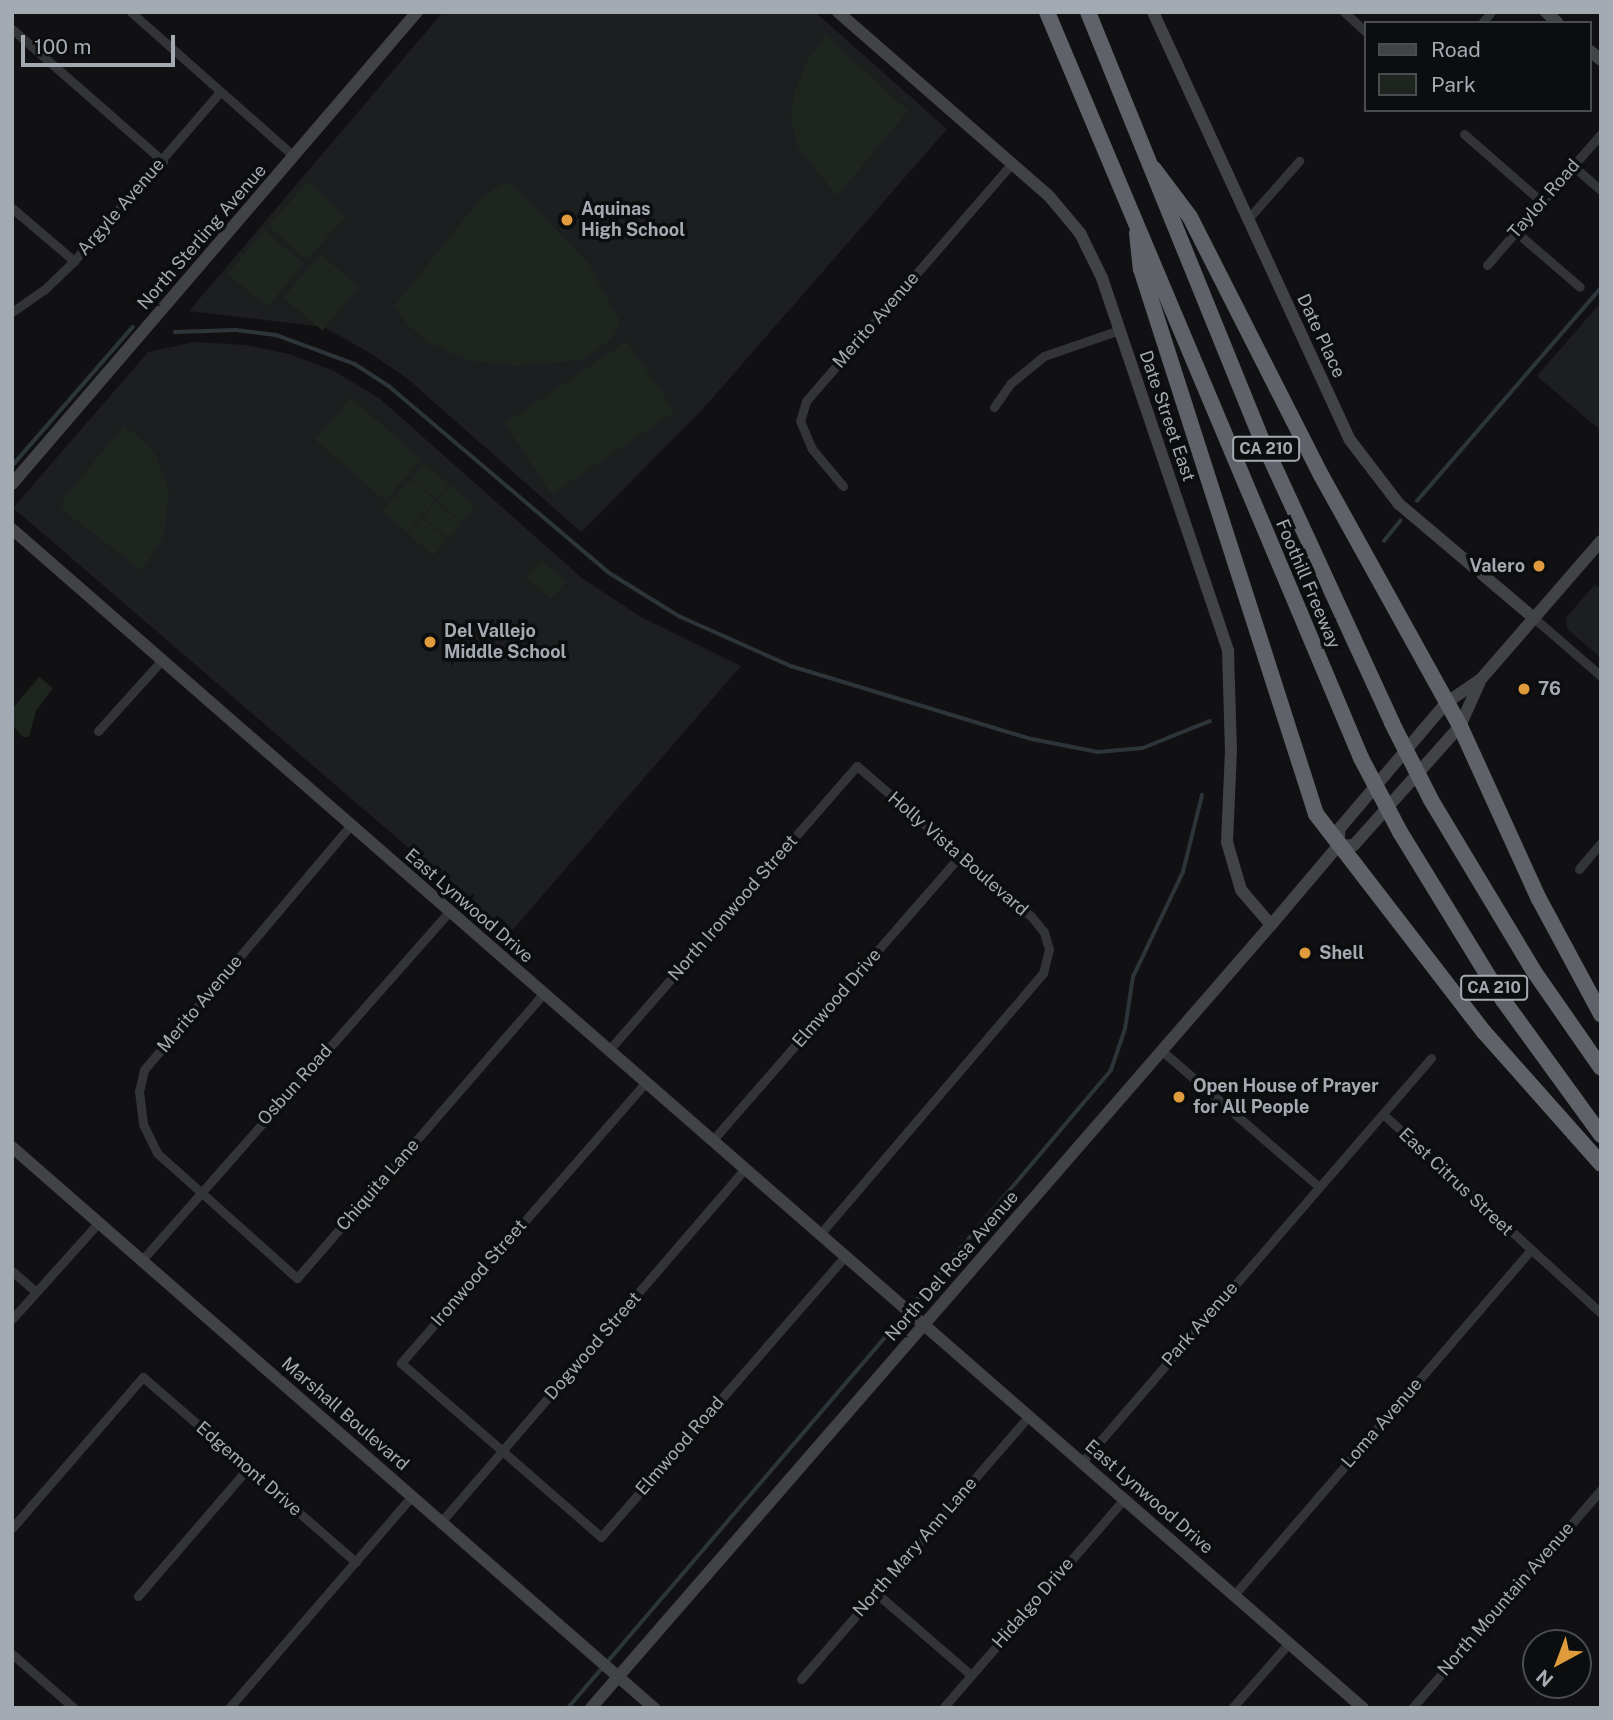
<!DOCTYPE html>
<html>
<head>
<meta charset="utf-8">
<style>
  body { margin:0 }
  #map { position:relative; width:1613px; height:1720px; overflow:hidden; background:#111113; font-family:"Public Sans",sans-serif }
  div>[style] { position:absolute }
  .built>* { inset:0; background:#1d1e20 }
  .green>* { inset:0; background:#1e251e; transform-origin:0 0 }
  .stream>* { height:3.5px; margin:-1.75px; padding:0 1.75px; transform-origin:1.75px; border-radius:1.75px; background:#2c353a }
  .street>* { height:9px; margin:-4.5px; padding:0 4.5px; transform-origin:4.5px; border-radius:4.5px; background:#333437 }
  .secondary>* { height:12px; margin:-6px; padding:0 6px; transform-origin:6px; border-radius:6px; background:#414347 }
  .highway>* { height:16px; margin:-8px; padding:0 8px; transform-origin:8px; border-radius:8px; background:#5f6268 }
  .highway-bridge>* { height:16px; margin:-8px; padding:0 8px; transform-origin:8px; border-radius:8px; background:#5f6268 }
  .dots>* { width:19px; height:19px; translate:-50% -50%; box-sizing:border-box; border:4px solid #0c0d0e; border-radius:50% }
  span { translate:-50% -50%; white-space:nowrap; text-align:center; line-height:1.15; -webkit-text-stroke:7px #0c0d0e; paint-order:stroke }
  .shield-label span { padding:2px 5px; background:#0c0d0e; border:2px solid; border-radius:5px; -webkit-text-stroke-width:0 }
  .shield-label { font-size:16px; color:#a4aab2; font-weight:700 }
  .street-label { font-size:18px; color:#a4aab2 }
  .poi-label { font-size:18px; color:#a4aab2; font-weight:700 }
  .left { translate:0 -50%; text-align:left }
  .right { translate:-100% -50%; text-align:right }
  .frame { position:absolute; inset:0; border:14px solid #a4aab2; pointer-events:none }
  .legend { position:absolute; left:1364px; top:21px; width:228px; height:91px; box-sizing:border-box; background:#0c0d0e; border:2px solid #494c50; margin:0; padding:9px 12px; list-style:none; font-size:21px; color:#a4aab2 }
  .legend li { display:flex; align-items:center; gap:14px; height:35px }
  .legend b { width:35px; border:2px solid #494c50 }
  .north { position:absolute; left:1522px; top:1629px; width:70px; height:70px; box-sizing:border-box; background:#0c0d0e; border:2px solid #494c50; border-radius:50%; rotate:221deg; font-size:19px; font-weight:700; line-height:28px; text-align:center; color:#a4aab2 }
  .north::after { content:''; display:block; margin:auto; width:24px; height:32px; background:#e09b3c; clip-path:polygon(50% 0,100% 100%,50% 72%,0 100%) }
  .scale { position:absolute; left:21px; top:35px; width:154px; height:32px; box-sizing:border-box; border:4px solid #a4aab2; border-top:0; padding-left:9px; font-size:21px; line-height:24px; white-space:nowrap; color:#a4aab2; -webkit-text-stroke:5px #0c0d0e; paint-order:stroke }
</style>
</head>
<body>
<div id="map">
  <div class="built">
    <div style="clip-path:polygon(443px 12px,815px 12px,947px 129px,703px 409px,581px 532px,409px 380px,370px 353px,324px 327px,189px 311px)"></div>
    <div style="clip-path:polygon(1601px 302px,1601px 431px,1537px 376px)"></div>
    <div style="clip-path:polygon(195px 342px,245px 345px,289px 354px,334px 371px,379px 398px,582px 578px,641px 617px,741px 666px,509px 934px,13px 508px,148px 352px)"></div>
    <div style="clip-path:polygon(1595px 584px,1601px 589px,1601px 658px,1567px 629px,1566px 618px)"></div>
  </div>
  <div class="green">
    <div style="clip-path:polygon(826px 35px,908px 111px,837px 196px,798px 147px,791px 118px,794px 93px,807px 61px)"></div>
    <div style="left:308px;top:182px;width:51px;height:59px;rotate:42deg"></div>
    <div style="clip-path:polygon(512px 184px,586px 260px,620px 321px,610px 340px,582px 360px,517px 366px,467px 360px,427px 342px,406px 323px,395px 305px,481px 198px,501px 185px)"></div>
    <div style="left:264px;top:230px;width:52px;height:57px;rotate:40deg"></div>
    <div style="left:320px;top:254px;width:51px;height:57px;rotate:40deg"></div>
    <div style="left:627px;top:341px;width:85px;height:148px;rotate:56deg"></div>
    <div style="left:351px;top:398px;width:93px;height:55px;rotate:41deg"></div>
    <div style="clip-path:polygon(124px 425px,154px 451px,169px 491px,164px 535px,142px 571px,63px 510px,62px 501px)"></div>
    <div style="left:424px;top:463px;width:33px;height:20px;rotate:40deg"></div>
    <div style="left:410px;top:479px;width:33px;height:21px;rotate:41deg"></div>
    <div style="left:450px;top:485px;width:33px;height:20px;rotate:41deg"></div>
    <div style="left:396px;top:495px;width:33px;height:21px;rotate:41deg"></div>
    <div style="left:436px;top:502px;width:33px;height:20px;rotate:40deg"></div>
    <div style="left:422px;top:518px;width:33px;height:21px;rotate:41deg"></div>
    <div style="left:541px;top:560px;width:33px;height:23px;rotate:41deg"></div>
    <div style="clip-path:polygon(39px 677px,53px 688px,36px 711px,29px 737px,23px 737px,12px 725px,12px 709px)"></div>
  </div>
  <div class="stream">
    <div style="left:175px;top:332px;width:61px;rotate:-1.9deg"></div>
    <div style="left:236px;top:330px;width:40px;rotate:7.1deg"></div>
    <div style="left:276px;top:335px;width:84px;rotate:20.2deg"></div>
    <div style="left:355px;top:364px;width:40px;rotate:32.9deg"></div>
    <div style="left:389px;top:386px;width:287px;rotate:40.3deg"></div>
    <div style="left:608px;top:572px;width:84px;rotate:31.8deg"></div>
    <div style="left:679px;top:616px;width:123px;rotate:24.1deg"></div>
    <div style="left:791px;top:666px;width:252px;rotate:16.9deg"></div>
    <div style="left:1032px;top:739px;width:67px;rotate:11.1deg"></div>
    <div style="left:1098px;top:752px;width:45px;rotate:-5.1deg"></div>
    <div style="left:1143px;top:748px;width:72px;rotate:-21.9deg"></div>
    <div style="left:12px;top:466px;width:184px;rotate:-49deg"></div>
    <div style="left:1417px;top:501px;width:281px;rotate:-49.2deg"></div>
    <div style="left:1384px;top:541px;width:26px;rotate:-51deg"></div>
    <div style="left:911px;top:1307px;width:310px;rotate:-49.8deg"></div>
    <div style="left:1111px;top:1070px;width:43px;rotate:-71.1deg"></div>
    <div style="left:1125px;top:1029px;width:53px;rotate:-81.3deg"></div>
    <div style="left:1133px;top:977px;width:116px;rotate:-64.5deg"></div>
    <div style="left:1183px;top:872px;width:79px;rotate:-76.1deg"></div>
    <div style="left:568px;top:1708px;width:520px;rotate:-49.45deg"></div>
  </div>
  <div class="street">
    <div style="left:131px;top:12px;width:217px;rotate:41.5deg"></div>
    <div style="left:1344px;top:12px;width:30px;rotate:42deg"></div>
    <div style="left:1482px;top:23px;width:14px;rotate:-51deg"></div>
    <div style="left:12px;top:29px;width:201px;rotate:41.2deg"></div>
    <div style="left:1464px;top:134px;width:103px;rotate:41.1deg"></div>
    <div style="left:1573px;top:166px;width:37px;rotate:41deg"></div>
    <div style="left:12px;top:208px;width:82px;rotate:40.5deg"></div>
    <div style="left:1247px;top:220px;width:79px;rotate:-48.6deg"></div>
    <div style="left:1516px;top:232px;width:84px;rotate:40.7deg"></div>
    <div style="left:1487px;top:265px;width:174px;rotate:-49deg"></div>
    <div style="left:12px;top:312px;width:39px;rotate:-35deg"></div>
    <div style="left:44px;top:290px;width:42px;rotate:-44deg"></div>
    <div style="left:74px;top:261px;width:223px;rotate:-49.2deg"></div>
    <div style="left:994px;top:407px;width:29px;rotate:-55deg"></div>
    <div style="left:1011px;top:383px;width:43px;rotate:-39.3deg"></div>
    <div style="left:1044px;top:356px;width:79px;rotate:-19.1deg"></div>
    <div style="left:843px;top:486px;width:48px;rotate:-130deg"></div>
    <div style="left:812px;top:449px;width:30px;rotate:-113deg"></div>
    <div style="left:800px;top:421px;width:21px;rotate:-73deg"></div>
    <div style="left:806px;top:401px;width:315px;rotate:-49.1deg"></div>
    <div style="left:1534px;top:618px;width:89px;rotate:40.9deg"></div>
    <div style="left:98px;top:731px;width:94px;rotate:-48deg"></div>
    <div style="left:350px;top:826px;width:319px;rotate:130.2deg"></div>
    <div style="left:144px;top:1070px;width:22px;rotate:103deg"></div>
    <div style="left:139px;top:1091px;width:33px;rotate:83deg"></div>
    <div style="left:143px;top:1124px;width:32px;rotate:64deg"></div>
    <div style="left:157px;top:1153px;width:188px;rotate:41.8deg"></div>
    <div style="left:297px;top:1278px;width:377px;rotate:-49.1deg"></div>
    <div style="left:1579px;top:869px;width:34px;rotate:-50deg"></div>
    <div style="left:609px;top:1050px;width:377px;rotate:-48.9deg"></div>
    <div style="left:857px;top:766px;width:230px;rotate:40.8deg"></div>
    <div style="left:1031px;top:916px;width:21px;rotate:51deg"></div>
    <div style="left:1044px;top:932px;width:18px;rotate:74deg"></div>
    <div style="left:1049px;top:949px;width:25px;rotate:104deg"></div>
    <div style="left:1043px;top:973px;width:343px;rotate:130.5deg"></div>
    <div style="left:1161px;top:1050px;width:208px;rotate:40.9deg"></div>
    <div style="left:646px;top:1082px;width:373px;rotate:131.1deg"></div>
    <div style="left:401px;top:1363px;width:265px;rotate:41deg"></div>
    <div style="left:601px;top:1537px;width:372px;rotate:-49deg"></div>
    <div style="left:1383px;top:1114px;width:295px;rotate:42.4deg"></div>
    <div style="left:712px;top:1141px;width:379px;rotate:-49deg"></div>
    <div style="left:142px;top:1260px;width:464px;rotate:-48.6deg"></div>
    <div style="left:12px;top:1271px;width:32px;rotate:41deg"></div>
    <div style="left:12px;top:1319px;width:130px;rotate:-48.1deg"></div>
    <div style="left:1082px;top:1462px;width:534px;rotate:-49.18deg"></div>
    <div style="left:441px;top:1522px;width:466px;rotate:-49.3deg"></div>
    <div style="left:12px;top:1528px;width:200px;rotate:-49.1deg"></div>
    <div style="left:143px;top:1377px;width:282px;rotate:41deg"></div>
    <div style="left:876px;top:1593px;width:125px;rotate:40.8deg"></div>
    <div style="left:1234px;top:1595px;width:454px;rotate:-49.3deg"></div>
    <div style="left:138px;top:1596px;width:169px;rotate:-49.3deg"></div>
    <div style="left:12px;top:1654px;width:82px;rotate:41.1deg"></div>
    <div style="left:801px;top:1679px;width:348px;rotate:-49.1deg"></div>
    <div style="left:229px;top:1708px;width:280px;rotate:-49.2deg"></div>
    <div style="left:943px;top:1708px;width:276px;rotate:-49.1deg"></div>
    <div style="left:1232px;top:1708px;width:86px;rotate:-48.8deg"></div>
    <div style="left:1412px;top:1708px;width:289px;rotate:-49.1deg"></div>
  </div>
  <div class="secondary">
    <div style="left:838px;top:12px;width:280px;rotate:41.1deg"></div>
    <div style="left:1049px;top:196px;width:48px;rotate:50deg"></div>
    <div style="left:1080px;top:233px;width:50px;rotate:63.9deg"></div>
    <div style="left:1102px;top:278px;width:394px;rotate:71.3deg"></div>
    <div style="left:1228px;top:651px;width:99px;rotate:88.3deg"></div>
    <div style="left:1231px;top:750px;width:92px;rotate:92.5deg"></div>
    <div style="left:1227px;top:842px;width:50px;rotate:73.7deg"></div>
    <div style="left:1241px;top:890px;width:46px;rotate:49.4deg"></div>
    <div style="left:1153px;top:12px;width:471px;rotate:65.3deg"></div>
    <div style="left:1350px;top:440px;width:81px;rotate:52.6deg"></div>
    <div style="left:1399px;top:504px;width:177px;rotate:40.2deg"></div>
    <div style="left:1546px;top:12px;width:16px;rotate:43deg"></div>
    <div style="left:1590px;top:51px;width:14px;rotate:39deg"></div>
    <div style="left:12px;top:484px;width:622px;rotate:-49.37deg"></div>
    <div style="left:12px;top:529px;width:1793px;rotate:41.11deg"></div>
    <div style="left:1338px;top:846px;width:16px;rotate:-4deg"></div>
    <div style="left:1354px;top:845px;width:159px;rotate:-48.3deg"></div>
    <div style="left:1460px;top:726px;width:51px;rotate:-65.9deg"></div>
    <div style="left:12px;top:1147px;width:853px;rotate:41.15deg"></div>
    <div style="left:591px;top:1708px;width:1037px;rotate:-49.03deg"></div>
    <div style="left:1271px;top:925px;width:104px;rotate:-49.7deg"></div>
    <div style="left:1338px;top:846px;width:18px;rotate:-84deg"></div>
    <div style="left:1340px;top:828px;width:164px;rotate:-49.7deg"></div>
    <div style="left:1446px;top:703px;width:42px;rotate:-34.4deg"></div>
    <div style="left:1481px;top:679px;width:183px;rotate:-49deg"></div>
  </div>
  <div class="highway">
    <div style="left:1047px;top:12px;width:809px;rotate:67.17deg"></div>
    <div style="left:1088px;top:12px;width:464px;rotate:67.9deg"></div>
    <div style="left:1263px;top:442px;width:309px;rotate:65.3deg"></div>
    <div style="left:1154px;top:169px;width:60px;rotate:53.1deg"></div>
    <div style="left:1190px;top:217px;width:289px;rotate:63.1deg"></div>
    <div style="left:1321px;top:475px;width:287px;rotate:61deg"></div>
    <div style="left:1460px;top:726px;width:190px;rotate:65.5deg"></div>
    <div style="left:1539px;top:899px;width:131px;rotate:61.7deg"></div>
    <div style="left:1137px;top:233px;width:36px;rotate:84deg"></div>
    <div style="left:1141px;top:269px;width:572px;rotate:72.2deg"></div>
    <div style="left:1316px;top:814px;width:275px;rotate:52.4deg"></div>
    <div style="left:1484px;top:1032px;width:176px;rotate:48.4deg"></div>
    <div style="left:1431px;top:800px;width:198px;rotate:59deg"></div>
    <div style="left:1533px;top:970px;width:119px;rotate:55.2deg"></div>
    <div style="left:1400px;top:832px;width:197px;rotate:58.5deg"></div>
    <div style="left:1503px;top:1000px;width:167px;rotate:54deg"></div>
  </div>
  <div class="highway-bridge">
    <div style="left:1392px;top:723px;width:86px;rotate:63.1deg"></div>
    <div style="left:1361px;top:758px;width:84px;rotate:62.2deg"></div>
  </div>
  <div class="dots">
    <div style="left:567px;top:220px;background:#e09b3c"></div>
    <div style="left:1539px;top:566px;background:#e09b3c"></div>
    <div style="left:430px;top:642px;background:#e09b3c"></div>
    <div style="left:1524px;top:689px;background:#e09b3c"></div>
    <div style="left:1305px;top:953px;background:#e09b3c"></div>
    <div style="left:1179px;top:1097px;background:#e09b3c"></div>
  </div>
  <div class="shield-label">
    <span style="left:1266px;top:449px">CA 210</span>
    <span style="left:1494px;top:988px">CA 210</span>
  </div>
  <div class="street-label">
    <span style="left:1544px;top:199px;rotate:-49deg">Taylor Road</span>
    <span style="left:121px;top:207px;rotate:-49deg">Argyle Avenue</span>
    <span style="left:202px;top:237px;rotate:-49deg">North Sterling Avenue</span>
    <span style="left:876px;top:320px;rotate:-49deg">Merito Avenue</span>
    <span style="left:1321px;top:336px;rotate:65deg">Date Place</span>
    <span style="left:1167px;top:416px;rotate:71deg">Date Street East</span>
    <span style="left:1308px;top:584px;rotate:67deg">Foothill Freeway</span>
    <span style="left:958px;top:854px;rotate:41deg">Holly Vista Boulevard</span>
    <span style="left:469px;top:906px;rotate:41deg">East Lynwood Drive</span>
    <span style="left:733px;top:908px;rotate:-49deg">North Ironwood Street</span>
    <span style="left:837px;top:998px;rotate:-49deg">Elmwood Drive</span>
    <span style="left:200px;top:1004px;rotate:-50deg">Merito Avenue</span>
    <span style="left:295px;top:1085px;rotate:-48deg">Osbun Road</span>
    <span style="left:1456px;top:1182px;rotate:43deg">East Citrus Street</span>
    <span style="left:378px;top:1185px;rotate:-49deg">Chiquita Lane</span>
    <span style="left:952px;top:1266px;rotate:-49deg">North Del Rosa Avenue</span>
    <span style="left:479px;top:1273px;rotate:-49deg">Ironwood Street</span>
    <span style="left:1200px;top:1324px;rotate:-49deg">Park Avenue</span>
    <span style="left:593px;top:1346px;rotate:-49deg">Dogwood Street</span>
    <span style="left:345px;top:1414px;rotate:41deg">Marshall Boulevard</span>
    <span style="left:1382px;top:1423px;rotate:-49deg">Loma Avenue</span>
    <span style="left:680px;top:1446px;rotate:-49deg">Elmwood Road</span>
    <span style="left:249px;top:1469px;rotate:41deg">Edgemont Drive</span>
    <span style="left:1149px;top:1497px;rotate:41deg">East Lynwood Drive</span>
    <span style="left:915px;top:1547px;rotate:-49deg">North Mary Ann Lane</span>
    <span style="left:1506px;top:1599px;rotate:-49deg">North Mountain Avenue</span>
    <span style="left:1033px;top:1603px;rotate:-49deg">Hidalgo Drive</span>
  </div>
  <div class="poi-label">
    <span class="left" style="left:581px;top:220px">Aquinas<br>High School</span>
    <span class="right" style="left:1525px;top:566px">Valero</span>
    <span class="left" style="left:444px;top:642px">Del Vallejo<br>Middle School</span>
    <span class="left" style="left:1538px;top:689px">76</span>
    <span class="left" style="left:1319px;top:953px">Shell</span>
    <span class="left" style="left:1193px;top:1097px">Open House of Prayer<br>for All People</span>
  </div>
  <div class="frame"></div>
  <ul class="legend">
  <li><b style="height:9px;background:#414347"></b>Road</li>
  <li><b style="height:19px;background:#1e251e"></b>Park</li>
  </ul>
  <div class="north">N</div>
  <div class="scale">100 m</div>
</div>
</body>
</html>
